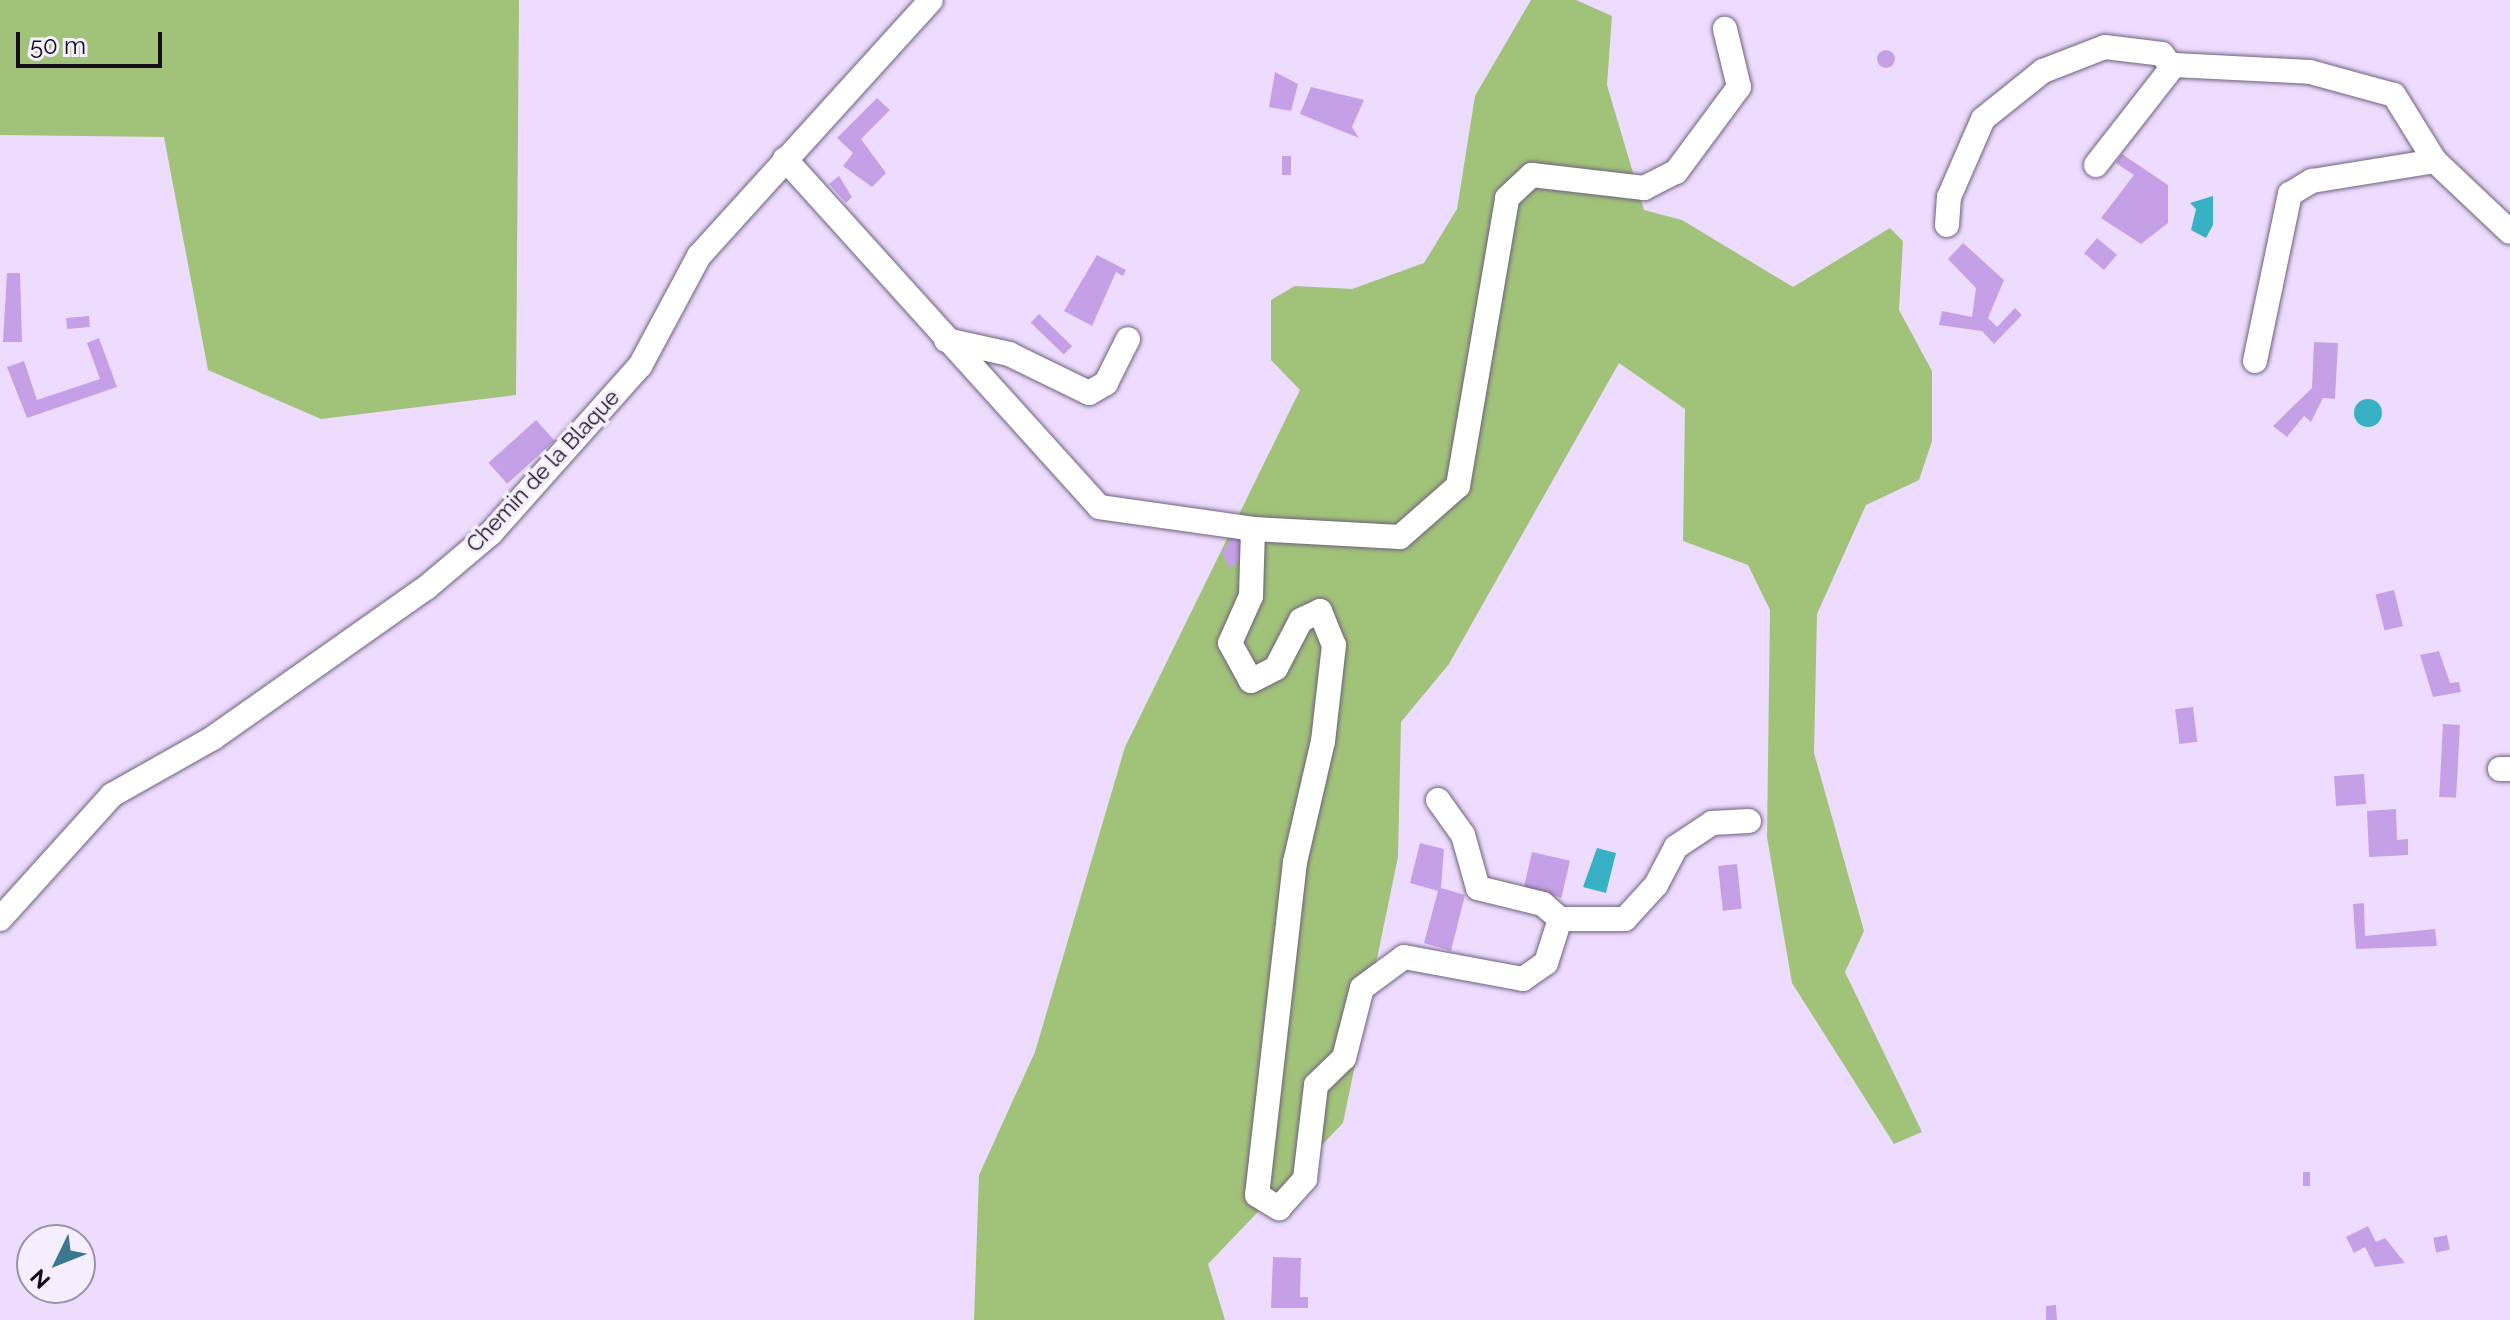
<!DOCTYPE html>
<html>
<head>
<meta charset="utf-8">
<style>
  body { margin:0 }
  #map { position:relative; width:2510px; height:1320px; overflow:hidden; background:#eddcfe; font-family:Raleway,sans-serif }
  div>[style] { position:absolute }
  .forest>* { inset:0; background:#a1c379 }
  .water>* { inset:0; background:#38b1c4 }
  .round { border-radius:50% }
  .building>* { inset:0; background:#c5a0e7; transform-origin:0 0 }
  .roads { filter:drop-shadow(0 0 2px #70617e) drop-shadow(0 0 2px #70617e) }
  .minor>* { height:24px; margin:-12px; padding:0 12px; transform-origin:12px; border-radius:12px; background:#fff }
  span { translate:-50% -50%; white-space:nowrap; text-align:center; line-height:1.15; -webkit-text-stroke:7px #f5eefc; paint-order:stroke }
  .street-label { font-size:22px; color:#150e1a }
  .north { position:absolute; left:16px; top:1224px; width:80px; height:80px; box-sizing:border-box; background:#f5eefc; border:2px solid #9b94a2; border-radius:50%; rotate:227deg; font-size:22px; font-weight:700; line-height:32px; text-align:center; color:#150e1a }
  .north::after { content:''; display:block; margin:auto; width:28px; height:36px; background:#3c768f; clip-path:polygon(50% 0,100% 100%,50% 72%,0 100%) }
  .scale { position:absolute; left:16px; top:32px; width:146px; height:36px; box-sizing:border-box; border:4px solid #150e1a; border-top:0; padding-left:10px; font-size:24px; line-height:28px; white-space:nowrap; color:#150e1a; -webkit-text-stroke:6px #f5eefc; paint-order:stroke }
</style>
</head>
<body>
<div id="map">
  <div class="forest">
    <div style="clip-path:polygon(0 0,519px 0,516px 395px,321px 419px,208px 370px,164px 137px,0 135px)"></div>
    <div style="clip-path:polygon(1531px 0,1576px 0,1612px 16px,1607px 85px,1644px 210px,1682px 220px,1793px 287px,1890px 228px,1903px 241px,1899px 310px,1932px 371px,1932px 441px,1919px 480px,1866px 505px,1817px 614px,1814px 753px,1864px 931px,1845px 972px,1922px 1132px,1894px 1144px,1792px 983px,1767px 837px,1770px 610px,1748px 565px,1683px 541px,1685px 409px,1619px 363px,1449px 664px,1401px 722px,1398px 857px,1343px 1123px,1208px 1264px,1225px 1320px,974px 1320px,979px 1175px,1035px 1052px,1125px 747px,1300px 390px,1271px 360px,1271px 300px,1295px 286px,1352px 289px,1424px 263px,1457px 209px,1475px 96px)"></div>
  </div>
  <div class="water">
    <div style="clip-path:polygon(2213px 196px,2213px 225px,2206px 238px,2191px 230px,2196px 209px,2190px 203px)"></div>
    <div class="round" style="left:2354px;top:399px;width:28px;height:28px"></div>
    <div style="clip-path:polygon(1597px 848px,1616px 853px,1606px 893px,1583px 887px)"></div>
  </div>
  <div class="building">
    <div class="round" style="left:1877px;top:50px;width:18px;height:18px"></div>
    <div style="clip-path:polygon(1275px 72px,1298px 84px,1291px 111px,1269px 107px)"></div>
    <div style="clip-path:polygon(1311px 87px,1364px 100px,1352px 127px,1359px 138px,1300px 114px)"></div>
    <div style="clip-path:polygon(877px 98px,890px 110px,861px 139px,886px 173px,872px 187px,843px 166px,853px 153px,837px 138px)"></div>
    <div style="clip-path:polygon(2122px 154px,2168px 185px,2168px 223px,2141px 244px,2101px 218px,2134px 175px,2116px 163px)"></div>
    <div style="left:1282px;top:156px;width:9px;height:19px"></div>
    <div style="clip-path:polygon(839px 176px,852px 197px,846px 203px,829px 184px)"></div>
    <div style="left:2097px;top:238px;width:26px;height:20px;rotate:40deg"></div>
    <div style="clip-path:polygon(1963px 243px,2004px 280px,1988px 318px,1997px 327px,2015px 308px,2022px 315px,1994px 344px,1982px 331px,1939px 325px,1942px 311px,1972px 317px,1976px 288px,1948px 259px)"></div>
    <div style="clip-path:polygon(1097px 255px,1126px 270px,1123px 276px,1116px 272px,1092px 326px,1064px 311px)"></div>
    <div style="clip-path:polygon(7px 273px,20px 273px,22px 342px,3px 342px)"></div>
    <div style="left:1039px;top:314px;width:46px;height:12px;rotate:44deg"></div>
    <div style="left:89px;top:316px;width:11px;height:23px;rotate:85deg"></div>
    <div style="clip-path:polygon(99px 338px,117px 387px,27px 418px,7px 367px,24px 361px,37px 400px,100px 379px,87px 343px)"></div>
    <div style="clip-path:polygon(2314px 342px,2338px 343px,2335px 399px,2323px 398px,2311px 422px,2304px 416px,2287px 437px,2273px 426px,2312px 388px)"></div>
    <div style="left:536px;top:420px;width:28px;height:64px;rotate:48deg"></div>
    <div style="clip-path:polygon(1232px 537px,1244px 541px,1247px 553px,1230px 569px,1222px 553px)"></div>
    <div style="left:2394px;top:590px;width:37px;height:19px;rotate:76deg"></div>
    <div style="clip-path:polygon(2439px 651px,2450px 683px,2459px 682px,2461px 692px,2433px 697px,2420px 655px)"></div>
    <div style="left:2193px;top:707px;width:35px;height:18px;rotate:83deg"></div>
    <div style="left:2443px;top:724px;width:17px;height:73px;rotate:3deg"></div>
    <div style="left:2364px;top:774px;width:30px;height:30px;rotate:86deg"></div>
    <div style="clip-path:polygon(2396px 809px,2397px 840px,2408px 839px,2408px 855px,2369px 857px,2367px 811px)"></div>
    <div style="clip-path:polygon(1420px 843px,1444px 849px,1441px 888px,1465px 895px,1451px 951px,1424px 943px,1438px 891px,1410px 883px)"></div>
    <div style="left:1532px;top:852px;width:39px;height:38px;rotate:13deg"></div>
    <div style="left:1737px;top:864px;width:45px;height:19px;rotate:84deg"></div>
    <div style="clip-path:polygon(2364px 903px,2365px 936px,2435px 929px,2437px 946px,2356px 949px,2353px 904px)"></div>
    <div style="left:2303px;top:1172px;width:7px;height:14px"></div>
    <div style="clip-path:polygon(2368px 1226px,2376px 1242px,2385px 1238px,2405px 1263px,2375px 1267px,2365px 1247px,2354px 1253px,2346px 1237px)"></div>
    <div style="left:2447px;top:1235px;width:15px;height:14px;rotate:79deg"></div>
    <div style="clip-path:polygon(1273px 1257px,1301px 1258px,1300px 1297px,1308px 1297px,1308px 1308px,1271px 1308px)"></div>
    <div style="clip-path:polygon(2056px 1305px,2057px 1320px,2046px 1320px,2046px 1306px)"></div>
  </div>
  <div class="roads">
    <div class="minor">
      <div style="left:785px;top:159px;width:469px;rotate:47.9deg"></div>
      <div style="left:1099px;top:507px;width:156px;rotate:8.1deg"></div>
      <div style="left:1253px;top:529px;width:67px;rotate:91.7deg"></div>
      <div style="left:1251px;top:596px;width:51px;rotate:114.1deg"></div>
      <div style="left:1230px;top:643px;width:43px;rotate:61.1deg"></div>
      <div style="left:1251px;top:681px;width:28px;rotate:-27deg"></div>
      <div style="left:1276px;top:668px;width:54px;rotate:-62.5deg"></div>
      <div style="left:1301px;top:620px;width:21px;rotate:-25deg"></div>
      <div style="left:1320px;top:611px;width:37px;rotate:68deg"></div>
      <div style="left:1334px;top:645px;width:97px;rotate:96.5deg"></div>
      <div style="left:1323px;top:741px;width:124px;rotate:103deg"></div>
      <div style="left:1295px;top:862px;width:335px;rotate:96.5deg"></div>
      <div style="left:1257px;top:1195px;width:26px;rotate:31deg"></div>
      <div style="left:1279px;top:1208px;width:39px;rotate:-48deg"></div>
      <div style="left:1305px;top:1179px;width:95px;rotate:-83.3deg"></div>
      <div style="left:1316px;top:1085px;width:39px;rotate:-44deg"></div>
      <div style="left:1344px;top:1058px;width:72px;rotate:-75.6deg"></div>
      <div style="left:1362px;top:988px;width:52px;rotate:-36.4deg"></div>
      <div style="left:1404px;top:957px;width:121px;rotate:10.5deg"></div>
      <div style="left:1523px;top:979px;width:28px;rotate:-35deg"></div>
      <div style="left:1546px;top:963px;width:46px;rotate:-72.3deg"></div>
      <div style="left:1560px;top:919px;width:23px;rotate:-139deg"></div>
      <div style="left:1543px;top:904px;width:67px;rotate:-166.2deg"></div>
      <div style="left:1478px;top:888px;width:55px;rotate:-105.8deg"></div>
      <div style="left:1463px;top:835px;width:43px;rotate:-125.5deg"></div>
      <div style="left:2096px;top:165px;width:127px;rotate:-52deg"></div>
      <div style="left:2174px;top:65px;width:136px;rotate:2.9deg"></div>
      <div style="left:2310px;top:72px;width:87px;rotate:15.3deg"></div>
      <div style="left:2394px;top:95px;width:78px;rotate:58.2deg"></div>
      <div style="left:1947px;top:225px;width:28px;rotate:-86deg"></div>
      <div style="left:1949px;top:197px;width:85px;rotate:-66.4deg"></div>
      <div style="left:1983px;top:119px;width:77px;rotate:-38.7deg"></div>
      <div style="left:2043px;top:71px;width:66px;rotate:-21.2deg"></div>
      <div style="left:2105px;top:47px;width:57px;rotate:7deg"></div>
      <div style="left:2162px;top:54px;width:17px;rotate:54deg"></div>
      <div style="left:946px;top:340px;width:65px;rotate:12.5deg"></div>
      <div style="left:1009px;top:354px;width:89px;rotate:26deg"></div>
      <div style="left:1089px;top:393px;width:20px;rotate:-30deg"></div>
      <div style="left:1106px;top:383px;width:49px;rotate:-63.4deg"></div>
      <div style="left:2255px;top:361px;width:171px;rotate:-78.2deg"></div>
      <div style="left:2290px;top:194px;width:26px;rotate:-31deg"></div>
      <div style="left:2312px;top:181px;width:125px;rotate:-9.2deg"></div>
      <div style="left:2435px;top:161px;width:103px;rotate:43.4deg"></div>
      <div style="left:1253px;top:529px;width:147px;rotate:3.1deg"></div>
      <div style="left:1400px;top:537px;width:77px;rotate:-41.3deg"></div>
      <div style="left:1458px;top:486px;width:292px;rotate:-80.3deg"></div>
      <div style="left:1507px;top:198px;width:34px;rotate:-43deg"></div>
      <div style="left:1532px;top:175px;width:113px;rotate:6.6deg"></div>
      <div style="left:1644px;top:188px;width:36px;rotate:-27deg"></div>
      <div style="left:1676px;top:172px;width:106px;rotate:-53.5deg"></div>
      <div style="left:1739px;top:87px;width:60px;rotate:-103.6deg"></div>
      <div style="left:2500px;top:769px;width:10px"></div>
      <div style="left:0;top:919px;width:167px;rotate:-47.9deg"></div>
      <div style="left:112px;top:795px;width:116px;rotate:-29.4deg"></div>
      <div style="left:213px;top:738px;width:261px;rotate:-35.2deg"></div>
      <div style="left:426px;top:588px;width:85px;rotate:-40.2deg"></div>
      <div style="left:491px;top:533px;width:224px;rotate:-48.3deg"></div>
      <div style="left:640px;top:366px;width:125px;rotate:-61.8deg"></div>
      <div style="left:699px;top:256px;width:345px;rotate:-47.8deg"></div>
      <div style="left:1560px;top:919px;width:65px"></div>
      <div style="left:1625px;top:919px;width:46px;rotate:-47.6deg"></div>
      <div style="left:1656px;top:885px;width:43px;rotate:-62.2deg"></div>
      <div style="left:1676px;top:847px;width:43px;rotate:-33.7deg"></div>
      <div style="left:1712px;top:823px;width:37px;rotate:-3deg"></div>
    </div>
  </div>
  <div class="street-label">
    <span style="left:543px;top:471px;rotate:-47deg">Chemin de la Blaque</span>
  </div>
  <div class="north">N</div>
  <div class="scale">50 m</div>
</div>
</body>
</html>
